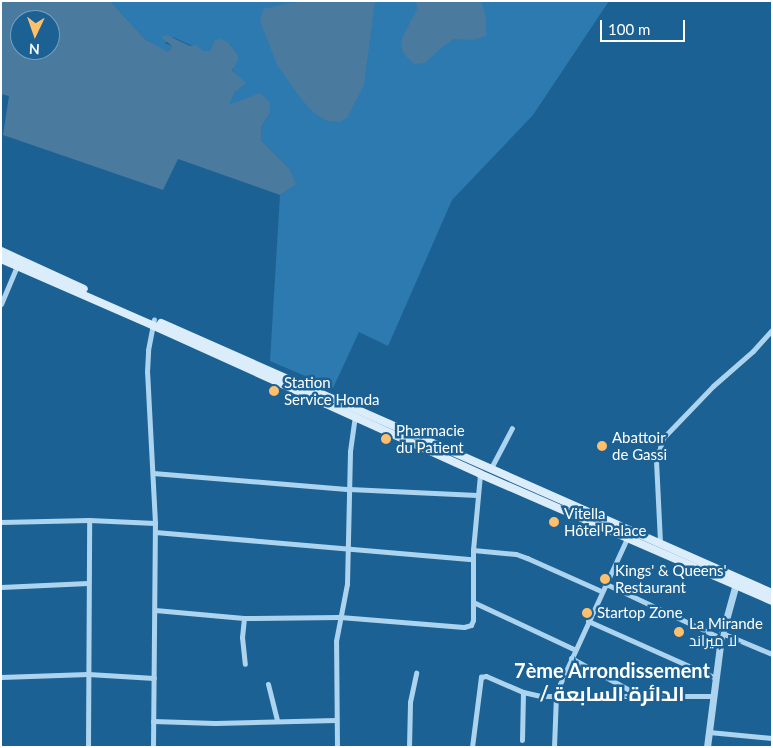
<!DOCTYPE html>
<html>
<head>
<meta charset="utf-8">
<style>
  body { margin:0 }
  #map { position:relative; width:773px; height:748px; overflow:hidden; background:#1c6194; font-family:Lato,Cairo,sans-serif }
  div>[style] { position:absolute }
  .green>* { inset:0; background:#2c7aaf }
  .water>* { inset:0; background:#4a7b9e }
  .minor>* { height:5px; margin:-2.5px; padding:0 2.5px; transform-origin:2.5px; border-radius:2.5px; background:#add4ef }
  .tertiary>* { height:7px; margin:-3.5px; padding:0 3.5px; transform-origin:3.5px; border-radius:3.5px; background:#add4ef }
  .secondary>* { height:8px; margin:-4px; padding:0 4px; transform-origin:4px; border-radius:4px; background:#dbedfb }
  .dots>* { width:14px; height:14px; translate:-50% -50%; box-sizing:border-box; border:2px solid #1c6194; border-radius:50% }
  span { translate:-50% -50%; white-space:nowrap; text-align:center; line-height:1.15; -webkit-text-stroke:5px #1c6194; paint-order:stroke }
  .poi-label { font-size:15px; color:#fff }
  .left { translate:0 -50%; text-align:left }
  .district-label { font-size:20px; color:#fff; font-weight:700 }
  .frame { position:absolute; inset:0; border:2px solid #fff; pointer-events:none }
  .north { position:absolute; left:10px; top:10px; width:50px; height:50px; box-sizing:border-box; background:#1c6194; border:1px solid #77a0bf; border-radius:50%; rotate:183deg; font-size:14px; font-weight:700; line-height:20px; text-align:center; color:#fff }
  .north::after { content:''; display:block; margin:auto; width:18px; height:22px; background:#ffbf6b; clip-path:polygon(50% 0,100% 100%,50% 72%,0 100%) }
  .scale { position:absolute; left:600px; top:20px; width:85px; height:22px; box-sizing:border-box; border:2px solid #fff; border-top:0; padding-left:6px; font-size:15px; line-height:18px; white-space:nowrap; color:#fff; -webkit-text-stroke:4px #1c6194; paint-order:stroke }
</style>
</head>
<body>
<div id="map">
  <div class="green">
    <div style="clip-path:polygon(110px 1px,609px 1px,533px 115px,452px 200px,388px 346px,359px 332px,333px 388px,270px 361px,280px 195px,295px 184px,289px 168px,261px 140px,261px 127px,270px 113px,228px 106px,235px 92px,237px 75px,232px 69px,238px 55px,228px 42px,210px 52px,203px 51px,173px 37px,165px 43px,172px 46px,168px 52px,164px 52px,146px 40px)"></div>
  </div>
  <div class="water">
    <div style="clip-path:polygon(evenodd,1px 1px,110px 1px,146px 40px,168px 52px,172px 46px,161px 37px,167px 35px,190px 46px,196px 45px,203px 51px,210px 51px,215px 40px,220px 39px,228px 42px,238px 55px,238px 61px,232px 70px,246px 83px,235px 92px,229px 105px,260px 93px,270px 102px,270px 113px,261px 127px,261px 140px,289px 168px,296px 184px,280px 195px,178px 159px,163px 190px,3px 135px,9px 96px,1px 94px,1px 1px,20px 20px,50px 20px,50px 50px,20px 50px,20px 20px)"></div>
    <div style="clip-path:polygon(314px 1px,375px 1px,364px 85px,347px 118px,340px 122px,328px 121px,314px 113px,302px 100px,277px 65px,260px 21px,263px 9px,290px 3px)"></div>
    <div style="clip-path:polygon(416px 1px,481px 1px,486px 17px,486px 36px,473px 40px,454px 39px,441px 48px,425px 63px,414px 64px,405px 55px,401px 47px,402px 38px,417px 9px)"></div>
  </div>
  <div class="minor">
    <div style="left:1px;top:304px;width:41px;rotate:-67.2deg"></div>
    <div style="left:491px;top:468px;width:45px;rotate:-62.3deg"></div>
    <div style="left:153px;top:473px;width:197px;rotate:4.7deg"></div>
    <div style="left:349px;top:489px;width:128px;rotate:2.7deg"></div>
    <div style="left:1px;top:522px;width:88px;rotate:-1.3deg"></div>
    <div style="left:89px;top:520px;width:66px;rotate:2.6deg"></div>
    <div style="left:155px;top:532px;width:318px;rotate:4.9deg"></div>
    <div style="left:660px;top:542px;width:81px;rotate:-92.8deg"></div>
    <div style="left:656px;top:461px;width:24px;rotate:-73deg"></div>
    <div style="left:663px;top:438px;width:72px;rotate:-46.1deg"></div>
    <div style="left:713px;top:386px;width:53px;rotate:-41.2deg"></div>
    <div style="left:753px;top:351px;width:28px;rotate:-48deg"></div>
    <div style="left:473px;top:550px;width:43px;rotate:5.3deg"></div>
    <div style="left:516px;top:554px;width:12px;rotate:20deg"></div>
    <div style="left:527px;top:558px;width:81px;rotate:24deg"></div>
    <div style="left:604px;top:583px;width:129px;rotate:25.2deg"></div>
    <div style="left:1px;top:587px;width:87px;rotate:-2.6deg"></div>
    <div style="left:473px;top:602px;width:111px;rotate:25deg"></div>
    <div style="left:155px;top:610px;width:89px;rotate:5.1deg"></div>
    <div style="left:244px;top:618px;width:96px;rotate:-0.6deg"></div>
    <div style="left:340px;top:617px;width:124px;rotate:4.6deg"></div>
    <div style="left:464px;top:627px;width:7px;rotate:-16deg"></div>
    <div style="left:471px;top:625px;width:5px;rotate:-68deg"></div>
    <div style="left:473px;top:620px;width:70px;rotate:-90deg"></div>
    <div style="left:473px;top:550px;width:76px;rotate:-84.7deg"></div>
    <div style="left:244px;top:618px;width:19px;rotate:96deg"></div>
    <div style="left:242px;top:637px;width:27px;rotate:84deg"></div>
    <div style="left:588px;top:621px;width:140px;rotate:24deg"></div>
    <div style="left:722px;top:633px;width:54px;rotate:22.8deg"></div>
    <div style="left:571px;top:658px;width:79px;rotate:28.8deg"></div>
    <div style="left:1px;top:677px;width:87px;rotate:-2deg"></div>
    <div style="left:88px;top:674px;width:66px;rotate:3.5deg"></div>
    <div style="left:268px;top:684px;width:38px;rotate:76deg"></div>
    <div style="left:153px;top:721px;width:62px;rotate:1.8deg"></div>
    <div style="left:215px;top:723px;width:121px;rotate:-1.4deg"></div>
    <div style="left:709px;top:732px;width:63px;rotate:5.4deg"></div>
    <div style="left:522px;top:740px;width:48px;rotate:-88.8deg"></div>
    <div style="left:88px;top:747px;width:227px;rotate:-89.7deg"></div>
    <div style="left:153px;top:747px;width:224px;rotate:-89.5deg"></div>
    <div style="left:155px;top:523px;width:151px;rotate:-93deg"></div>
    <div style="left:147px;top:372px;width:22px;rotate:-87deg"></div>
    <div style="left:148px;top:350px;width:31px;rotate:-79deg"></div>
    <div style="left:337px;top:747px;width:106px;rotate:-90.5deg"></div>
    <div style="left:336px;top:641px;width:58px;rotate:-79.1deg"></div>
    <div style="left:347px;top:584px;width:133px;rotate:-88.7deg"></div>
    <div style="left:350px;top:451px;width:34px;rotate:-82deg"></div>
    <div style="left:409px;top:747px;width:45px;rotate:-88.7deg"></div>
    <div style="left:410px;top:702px;width:30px;rotate:-78deg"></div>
    <div style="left:472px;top:747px;width:71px;rotate:-82.7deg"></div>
    <div style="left:481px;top:677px;width:5px;rotate:-11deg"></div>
    <div style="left:486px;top:676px;width:40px;rotate:23.4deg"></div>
    <div style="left:523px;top:692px;width:18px;rotate:13deg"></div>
    <div style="left:541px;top:696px;width:172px"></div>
    <div style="left:554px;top:747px;width:52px;rotate:-87.8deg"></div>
    <div style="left:556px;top:695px;width:12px;rotate:-70deg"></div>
    <div style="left:560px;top:684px;width:161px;rotate:-65.3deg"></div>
  </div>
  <div class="tertiary">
    <div style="left:707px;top:747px;width:110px;rotate:-82.7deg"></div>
    <div style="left:721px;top:638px;width:60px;rotate:-74.6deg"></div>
  </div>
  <div class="secondary">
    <div style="left:1px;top:251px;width:91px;rotate:24.6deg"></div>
    <div style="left:1px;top:259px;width:165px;rotate:23.6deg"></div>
    <div style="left:152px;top:325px;width:360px;rotate:24.4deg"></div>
    <div style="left:480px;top:474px;width:318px;rotate:23.5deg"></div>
    <div style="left:161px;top:323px;width:668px;rotate:23.84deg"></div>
  </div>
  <div class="dots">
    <div style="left:274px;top:391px;background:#ffbf6b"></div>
    <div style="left:386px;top:439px;background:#ffbf6b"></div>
    <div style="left:602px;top:446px;background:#ffbf6b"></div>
    <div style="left:554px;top:522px;background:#ffbf6b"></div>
    <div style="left:605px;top:579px;background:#ffbf6b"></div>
    <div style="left:587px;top:613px;background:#ffbf6b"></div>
    <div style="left:679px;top:632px;background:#ffbf6b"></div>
  </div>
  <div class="poi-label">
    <span class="left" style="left:284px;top:391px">Station<br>Service Honda</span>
    <span class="left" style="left:396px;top:439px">Pharmacie<br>du Patient</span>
    <span class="left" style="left:612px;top:446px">Abattoir<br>de Gassi</span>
    <span class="left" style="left:564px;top:522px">Vitella<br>Hôtel Palace</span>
    <span class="left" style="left:615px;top:579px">Kings' &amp; Queens'<br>Restaurant</span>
    <span class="left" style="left:597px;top:613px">Startop Zone</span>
    <span class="left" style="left:689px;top:632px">La Mirande<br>لا ميراند</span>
  </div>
  <div class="district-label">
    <span style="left:612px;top:682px">7ème Arrondissement<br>/ الدائرة السابعة</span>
  </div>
  <div class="frame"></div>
  <div class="north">N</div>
  <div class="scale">100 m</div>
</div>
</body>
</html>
